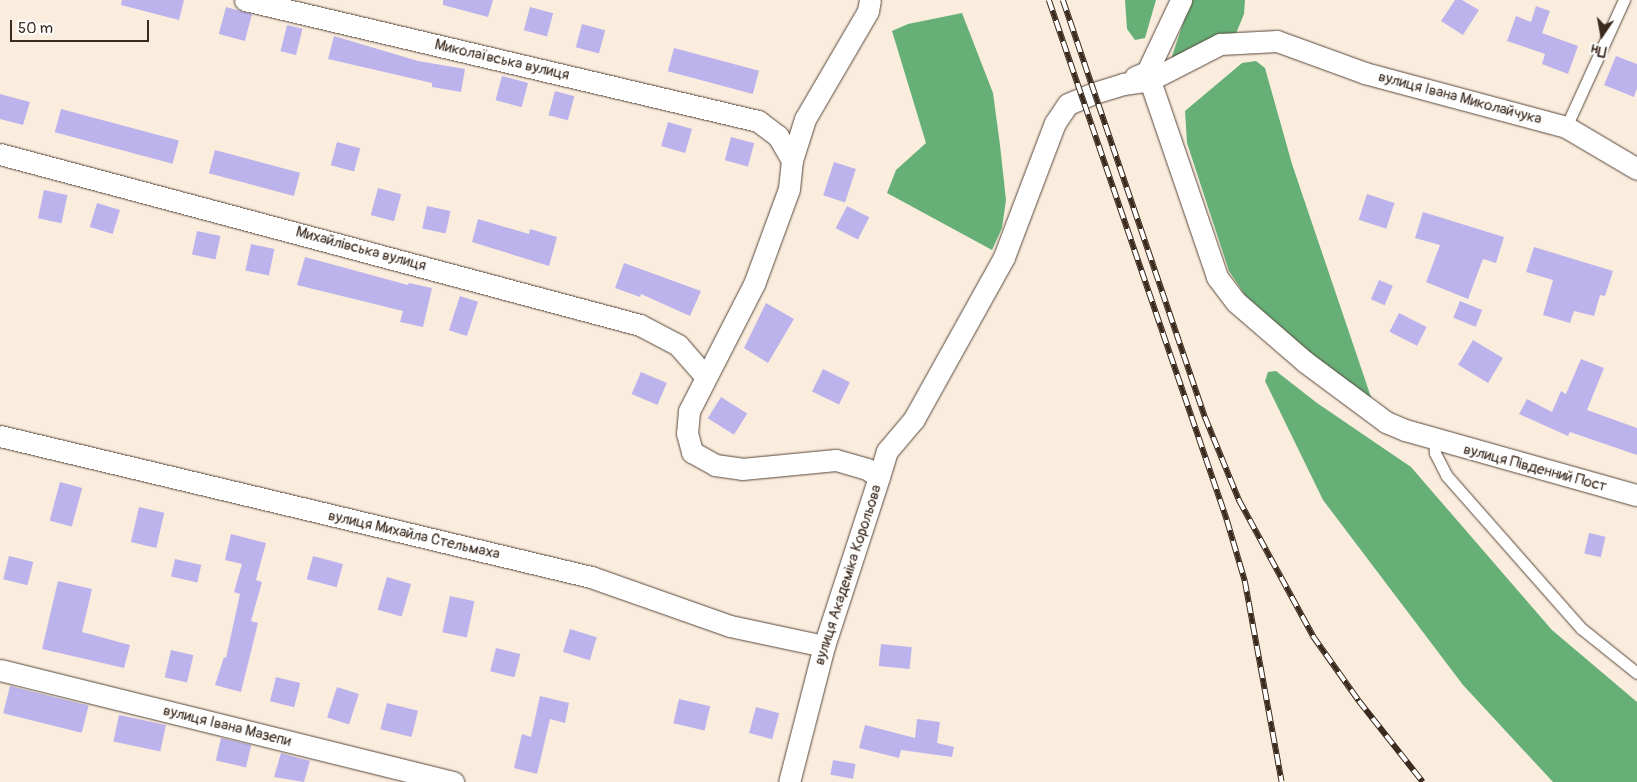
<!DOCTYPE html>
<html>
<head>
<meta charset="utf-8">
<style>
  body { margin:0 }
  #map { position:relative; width:1637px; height:782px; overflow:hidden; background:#faedde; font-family:Pangolin,sans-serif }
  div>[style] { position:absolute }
  .forest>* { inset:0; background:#66b078 }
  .building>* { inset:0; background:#bdb3ec; transform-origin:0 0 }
  .roads { filter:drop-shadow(0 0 1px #58473b) drop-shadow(0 0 1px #58473b) }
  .service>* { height:11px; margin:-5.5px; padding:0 5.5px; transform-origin:5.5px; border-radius:5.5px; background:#fff }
  .minor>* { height:21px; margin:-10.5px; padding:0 10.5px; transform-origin:10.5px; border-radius:10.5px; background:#fff }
  .rail>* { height:5.5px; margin-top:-2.75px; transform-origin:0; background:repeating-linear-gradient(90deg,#fff 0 11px,#3b2a1e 0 22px); box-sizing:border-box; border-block:1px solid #3b2a1e }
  span { translate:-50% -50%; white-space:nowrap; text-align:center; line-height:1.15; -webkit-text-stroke:4px #fff; paint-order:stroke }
  .street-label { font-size:15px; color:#3b2a1e }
  .north { position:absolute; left:1577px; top:10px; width:50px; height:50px; -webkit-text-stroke:4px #fff; paint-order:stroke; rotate:192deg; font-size:14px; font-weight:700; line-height:20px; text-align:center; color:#3b2a1e }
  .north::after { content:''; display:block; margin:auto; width:18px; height:22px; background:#3b2a1e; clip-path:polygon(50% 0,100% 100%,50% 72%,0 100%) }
  .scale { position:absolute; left:10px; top:20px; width:139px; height:22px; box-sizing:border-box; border:2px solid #3b2a1e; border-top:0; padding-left:6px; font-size:15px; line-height:18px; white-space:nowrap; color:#3b2a1e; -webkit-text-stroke:4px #fff; paint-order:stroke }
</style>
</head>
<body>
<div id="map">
  <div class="forest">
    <div style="clip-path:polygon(1125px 0,1156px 0,1145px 38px,1135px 40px,1127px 29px)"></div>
    <div style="clip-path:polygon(1191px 0,1245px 0,1244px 14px,1235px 36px,1171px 59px)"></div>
    <div style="clip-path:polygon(962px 13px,993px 93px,1000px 145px,1006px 200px,1002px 228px,992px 250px,887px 193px,896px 170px,926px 143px,892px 31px,908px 24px)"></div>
    <div style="clip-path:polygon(1256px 61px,1265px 68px,1292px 164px,1372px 400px,1309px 352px,1245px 295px,1229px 271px,1187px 143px,1185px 111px,1242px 63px)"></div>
    <div style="clip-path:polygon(1276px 371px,1317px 403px,1411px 467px,1552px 630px,1637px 702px,1637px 782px,1553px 782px,1463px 685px,1323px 500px,1265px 381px,1268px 372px)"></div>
  </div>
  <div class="building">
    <div style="clip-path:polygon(122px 0,184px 0,179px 20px,121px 5px)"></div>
    <div style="clip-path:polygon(443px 0,493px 0,488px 17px,443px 5px)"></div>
    <div style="clip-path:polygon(1455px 0,1462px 0,1479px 10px,1463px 35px,1441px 21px)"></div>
    <div style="clip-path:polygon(1536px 6px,1550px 11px,1542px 33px,1578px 46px,1568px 74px,1542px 64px,1545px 54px,1507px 41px,1516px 16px,1531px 22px)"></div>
    <div style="left:226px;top:7px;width:27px;height:28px;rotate:15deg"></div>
    <div style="left:530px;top:7px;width:24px;height:24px;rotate:15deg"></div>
    <div style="left:582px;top:24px;width:24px;height:24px;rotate:15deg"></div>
    <div style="left:287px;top:25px;width:16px;height:27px;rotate:14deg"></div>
    <div style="clip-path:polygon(334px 36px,418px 61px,465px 69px,461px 92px,432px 87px,432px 83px,328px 59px)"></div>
    <div style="left:674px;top:48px;width:88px;height:24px;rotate:15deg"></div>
    <div style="clip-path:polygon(1616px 56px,1637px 64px,1637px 88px,1634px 97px,1604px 85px)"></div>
    <div style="left:502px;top:76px;width:27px;height:25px;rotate:15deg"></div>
    <div style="left:555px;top:91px;width:20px;height:25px;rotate:15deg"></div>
    <div style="clip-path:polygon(0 94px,30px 102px,23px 125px,0 119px)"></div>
    <div style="left:61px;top:109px;width:122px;height:24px;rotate:15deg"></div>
    <div style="left:668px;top:122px;width:25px;height:25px;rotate:16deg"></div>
    <div style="left:731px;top:137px;width:24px;height:24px;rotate:15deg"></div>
    <div style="left:337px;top:142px;width:24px;height:24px;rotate:15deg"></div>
    <div style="left:215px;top:150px;width:88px;height:24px;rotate:15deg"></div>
    <div style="left:834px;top:162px;width:23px;height:35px;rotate:18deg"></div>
    <div style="left:378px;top:188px;width:24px;height:28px;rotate:15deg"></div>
    <div style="left:44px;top:190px;width:24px;height:29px;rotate:12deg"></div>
    <div style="left:1367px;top:194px;width:29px;height:27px;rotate:18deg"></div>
    <div style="left:97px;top:203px;width:24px;height:25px;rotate:17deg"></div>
    <div style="left:427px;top:206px;width:24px;height:23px;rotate:12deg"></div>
    <div style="left:847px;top:206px;width:25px;height:25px;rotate:27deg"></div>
    <div style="clip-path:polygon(1423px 212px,1504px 237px,1496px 263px,1483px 259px,1468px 299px,1426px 282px,1440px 245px,1415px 238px)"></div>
    <div style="clip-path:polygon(478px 219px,529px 234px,530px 229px,557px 237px,549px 266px,472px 242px)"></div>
    <div style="left:197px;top:231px;width:24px;height:24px;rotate:12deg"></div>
    <div style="left:251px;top:244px;width:24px;height:27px;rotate:12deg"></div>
    <div style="clip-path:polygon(1534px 247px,1613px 271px,1605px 296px,1600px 295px,1594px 316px,1574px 311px,1570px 323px,1543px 315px,1553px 280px,1526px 272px)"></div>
    <div style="clip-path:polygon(305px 257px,408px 285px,409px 283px,432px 288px,423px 327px,400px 322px,403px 311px,297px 285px)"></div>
    <div style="clip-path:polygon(624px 263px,701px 291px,690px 316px,641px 294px,640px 297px,615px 288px)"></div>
    <div style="left:1379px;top:280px;width:15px;height:21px;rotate:23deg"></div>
    <div style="left:460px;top:296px;width:19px;height:36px;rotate:18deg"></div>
    <div style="left:1460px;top:301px;width:24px;height:18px;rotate:22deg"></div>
    <div style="clip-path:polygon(766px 303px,794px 319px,768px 363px,744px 348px)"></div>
    <div style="left:1399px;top:313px;width:31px;height:21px;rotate:27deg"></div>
    <div style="left:1473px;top:340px;width:35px;height:29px;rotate:31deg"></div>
    <div style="clip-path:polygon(1581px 359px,1604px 368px,1587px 410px,1637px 428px,1637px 455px,1570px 432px,1568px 436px,1519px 414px,1527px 399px,1552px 412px,1561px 391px,1566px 394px)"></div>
    <div style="left:823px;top:369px;width:30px;height:25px;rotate:26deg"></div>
    <div style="left:641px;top:372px;width:28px;height:24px;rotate:23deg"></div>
    <div style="left:721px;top:397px;width:31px;height:25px;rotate:32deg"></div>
    <div style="left:60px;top:482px;width:23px;height:40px;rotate:15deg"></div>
    <div style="left:139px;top:507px;width:26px;height:36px;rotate:13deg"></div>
    <div style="left:1589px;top:533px;width:17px;height:21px;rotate:13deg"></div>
    <div style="clip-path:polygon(231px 534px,266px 543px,256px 580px,262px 582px,251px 621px,258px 623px,241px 692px,215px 685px,224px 657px,226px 658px,240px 594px,234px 592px,242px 564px,225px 560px)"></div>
    <div style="left:9px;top:556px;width:25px;height:24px;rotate:14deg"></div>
    <div style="left:313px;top:556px;width:31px;height:24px;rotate:15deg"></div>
    <div style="left:175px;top:559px;width:27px;height:18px;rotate:13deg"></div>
    <div style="left:387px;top:577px;width:25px;height:34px;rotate:16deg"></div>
    <div style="clip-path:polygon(58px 581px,92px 589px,82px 632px,130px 645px,124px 668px,42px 649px)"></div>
    <div style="left:450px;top:596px;width:25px;height:37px;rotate:12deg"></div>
    <div style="left:570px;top:629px;width:28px;height:24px;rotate:17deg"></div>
    <div style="left:881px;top:644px;width:31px;height:22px;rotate:6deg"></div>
    <div style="left:496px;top:648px;width:25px;height:24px;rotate:14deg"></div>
    <div style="left:171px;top:650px;width:23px;height:28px;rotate:13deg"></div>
    <div style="left:276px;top:677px;width:25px;height:25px;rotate:14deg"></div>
    <div style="left:10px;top:686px;width:81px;height:28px;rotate:14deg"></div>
    <div style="left:337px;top:687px;width:23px;height:32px;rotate:18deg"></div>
    <div style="clip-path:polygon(540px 696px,569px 703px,565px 723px,550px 719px,537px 774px,514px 768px,522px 734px,531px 737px)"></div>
    <div style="left:679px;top:699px;width:32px;height:25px;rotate:13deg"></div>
    <div style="left:387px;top:703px;width:32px;height:27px;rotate:14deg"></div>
    <div style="left:756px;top:707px;width:24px;height:27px;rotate:15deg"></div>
    <div style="left:119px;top:715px;width:48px;height:27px;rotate:12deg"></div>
    <div style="clip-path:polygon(917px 719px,940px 722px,937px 743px,954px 747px,952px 757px,901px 750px,899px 758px,859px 748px,865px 725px,915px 738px)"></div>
    <div style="left:221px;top:738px;width:31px;height:23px;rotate:13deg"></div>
    <div style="clip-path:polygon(281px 753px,310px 761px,304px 782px,274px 777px)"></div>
    <div style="left:833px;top:760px;width:23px;height:15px;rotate:10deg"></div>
  </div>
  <div class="roads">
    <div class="service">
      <div style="left:1566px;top:127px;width:140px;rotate:-65.5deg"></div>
      <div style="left:1434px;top:439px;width:14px;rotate:86deg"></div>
      <div style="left:1435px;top:453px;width:25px;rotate:63deg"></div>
      <div style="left:1446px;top:475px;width:205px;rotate:48.6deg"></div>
      <div style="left:1582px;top:629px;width:70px;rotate:38.7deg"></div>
    </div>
    <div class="minor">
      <div style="left:245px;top:0;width:527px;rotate:13.27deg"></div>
      <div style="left:758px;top:121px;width:25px;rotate:37deg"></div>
      <div style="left:778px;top:136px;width:28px;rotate:60deg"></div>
      <div style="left:792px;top:160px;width:29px;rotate:96deg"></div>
      <div style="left:789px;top:189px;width:101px;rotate:110.2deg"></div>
      <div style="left:754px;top:284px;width:143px;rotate:117.1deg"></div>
      <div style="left:689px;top:411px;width:22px;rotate:95deg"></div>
      <div style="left:687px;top:433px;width:20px;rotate:75deg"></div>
      <div style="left:692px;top:452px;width:26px;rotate:29deg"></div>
      <div style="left:715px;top:465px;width:27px;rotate:8deg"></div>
      <div style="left:742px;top:469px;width:94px;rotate:-5.5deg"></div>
      <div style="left:836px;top:460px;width:32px;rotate:16deg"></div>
      <div style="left:867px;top:469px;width:14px;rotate:34deg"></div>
      <div style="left:879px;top:477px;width:178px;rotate:108deg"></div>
      <div style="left:824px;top:646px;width:140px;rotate:104.4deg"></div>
      <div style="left:1147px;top:72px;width:217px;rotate:71.1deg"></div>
      <div style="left:1217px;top:277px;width:31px;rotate:53deg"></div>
      <div style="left:1236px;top:302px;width:90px;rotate:40.9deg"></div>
      <div style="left:1304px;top:361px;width:102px;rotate:36.6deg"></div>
      <div style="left:1386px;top:422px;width:21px;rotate:23deg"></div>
      <div style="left:1405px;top:430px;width:241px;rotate:15.7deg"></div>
      <div style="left:1135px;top:77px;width:13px;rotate:-23deg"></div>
      <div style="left:1147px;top:72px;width:80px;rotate:-64.7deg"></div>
      <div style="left:0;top:154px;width:662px;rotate:14.96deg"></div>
      <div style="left:640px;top:325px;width:43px;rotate:27.8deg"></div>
      <div style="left:678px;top:345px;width:41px;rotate:48.9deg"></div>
      <div style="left:792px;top:160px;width:43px;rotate:-72.4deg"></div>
      <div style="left:805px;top:119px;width:125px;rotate:-59.7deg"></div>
      <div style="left:868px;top:11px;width:11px;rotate:-80deg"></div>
      <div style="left:0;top:436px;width:608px;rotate:13.42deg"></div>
      <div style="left:591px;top:577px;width:147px;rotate:19.4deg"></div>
      <div style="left:730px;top:626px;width:96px;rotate:12deg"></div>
      <div style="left:879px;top:477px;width:27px;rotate:-73deg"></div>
      <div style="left:887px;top:451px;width:42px;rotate:-49.8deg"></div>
      <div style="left:914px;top:419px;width:185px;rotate:-60.9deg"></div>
      <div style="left:1004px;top:257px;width:143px;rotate:-69.2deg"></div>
      <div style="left:1055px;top:123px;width:23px;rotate:-56deg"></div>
      <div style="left:1068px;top:104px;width:28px;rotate:-23deg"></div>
      <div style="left:1094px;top:93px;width:30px;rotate:-17deg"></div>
      <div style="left:1123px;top:84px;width:27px;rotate:-8deg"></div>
      <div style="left:1150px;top:80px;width:79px;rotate:-27.2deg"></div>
      <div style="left:1220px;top:44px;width:57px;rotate:-3deg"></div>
      <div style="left:1277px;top:41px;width:94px;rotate:20deg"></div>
      <div style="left:1365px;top:73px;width:208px;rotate:15deg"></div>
      <div style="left:1566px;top:127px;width:82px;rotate:30.6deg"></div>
      <div style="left:0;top:670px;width:467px;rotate:13.9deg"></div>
    </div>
  </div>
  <div class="rail">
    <div style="left:1049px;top:0;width:550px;rotate:71.1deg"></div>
    <div style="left:1227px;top:520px;width:64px;rotate:73.6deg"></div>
    <div style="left:1245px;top:581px;width:204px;rotate:79.6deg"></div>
    <div style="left:1063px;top:0;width:441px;rotate:71.2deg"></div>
    <div style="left:1205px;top:417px;width:90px;rotate:67.7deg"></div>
    <div style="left:1239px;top:500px;width:155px;rotate:61.4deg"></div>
    <div style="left:1313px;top:636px;width:80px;rotate:54.7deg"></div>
    <div style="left:1359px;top:701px;width:103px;rotate:51.7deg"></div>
  </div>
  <div class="street-label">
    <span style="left:502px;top:60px;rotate:13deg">Миколаївська вулиця</span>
    <span style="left:1460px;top:98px;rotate:15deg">вулиця Івана Миколайчука</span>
    <span style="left:361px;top:249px;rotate:15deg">Михайлівська вулиця</span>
    <span style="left:1535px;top:468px;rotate:15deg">вулиця Південний Пост</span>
    <span style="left:414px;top:535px;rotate:13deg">вулиця Михайла Стельмаха</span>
    <span style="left:848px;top:575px;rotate:-72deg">вулиця Академіка Корольова</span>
    <span style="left:227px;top:726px;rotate:14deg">вулиця Івана Мазепи</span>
  </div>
  <div class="north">Пн</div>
  <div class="scale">50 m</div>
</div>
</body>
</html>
